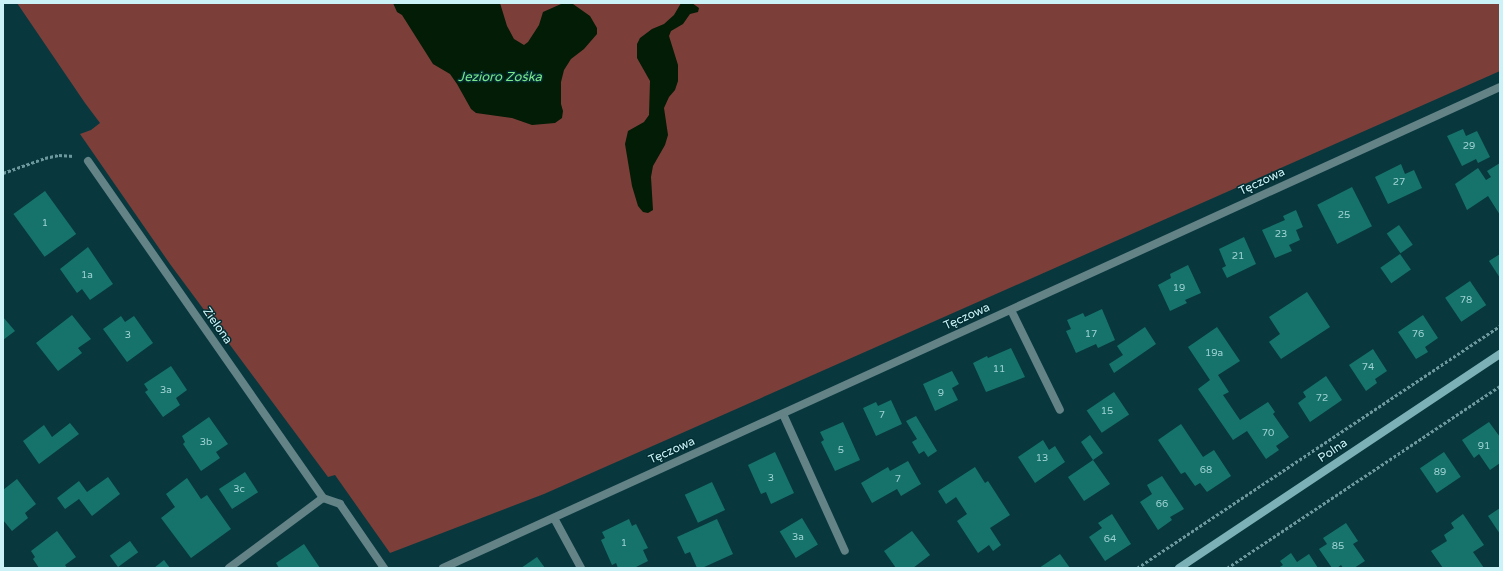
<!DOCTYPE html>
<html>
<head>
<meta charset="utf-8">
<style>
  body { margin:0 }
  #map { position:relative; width:1503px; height:571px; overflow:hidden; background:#08383e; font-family:"Varela Round",sans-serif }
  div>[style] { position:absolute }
  .green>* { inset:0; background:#7b3e39 }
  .water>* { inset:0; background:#021c05 }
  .building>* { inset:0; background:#16736b; transform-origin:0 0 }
  .path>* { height:2.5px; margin-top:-1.25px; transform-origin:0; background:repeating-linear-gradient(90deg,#6c989d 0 3px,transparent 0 5px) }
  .lane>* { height:8px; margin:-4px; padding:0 4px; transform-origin:4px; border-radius:4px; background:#638387 }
  .street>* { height:8px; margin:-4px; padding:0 4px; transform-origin:4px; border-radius:4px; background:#638387 }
  .secondary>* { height:8px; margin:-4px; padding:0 4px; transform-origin:4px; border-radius:4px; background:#7cb1b8 }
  span { translate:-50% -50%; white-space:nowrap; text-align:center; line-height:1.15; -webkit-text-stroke:3px #002e33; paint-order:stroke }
  .number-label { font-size:10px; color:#9ed2d4 }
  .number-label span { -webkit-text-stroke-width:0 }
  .street-label { font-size:12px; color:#cbf2f7 }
  .water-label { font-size:13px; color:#7be787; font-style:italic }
  .frame { position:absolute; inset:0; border:4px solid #cbf2f7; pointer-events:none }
</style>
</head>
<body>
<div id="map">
  <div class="green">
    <div style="clip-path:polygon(17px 3px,1500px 3px,1500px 71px,544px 494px,390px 553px,335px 475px,328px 477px,170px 264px,80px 134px,91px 130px,100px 123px,85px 103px)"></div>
  </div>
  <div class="water">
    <div style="clip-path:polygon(393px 3px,500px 3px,507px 26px,514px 39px,524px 45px,528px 42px,539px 25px,543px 12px,561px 4px,573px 4px,590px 16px,597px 28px,597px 34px,584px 49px,571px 59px,564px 70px,561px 82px,561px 104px,563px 111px,562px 118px,555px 123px,532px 125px,512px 118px,476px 113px,471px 109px,457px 84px,450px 74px,433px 64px,402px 15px,397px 12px)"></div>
    <div style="clip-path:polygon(681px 3px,692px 3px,699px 8px,698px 12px,690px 14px,683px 24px,671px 31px,669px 36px,678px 65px,678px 81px,675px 90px,669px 97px,664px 108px,668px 135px,665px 145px,653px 166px,651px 177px,653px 210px,648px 213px,643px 212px,638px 206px,632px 186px,625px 144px,628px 131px,644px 122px,649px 115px,650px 81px,637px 58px,637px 44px,640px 38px,652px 29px,664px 24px,674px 15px)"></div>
  </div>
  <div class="building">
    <div style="clip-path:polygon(1463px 129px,1466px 136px,1477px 131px,1490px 157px,1478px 163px,1476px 159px,1462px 166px,1447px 136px)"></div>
    <div style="clip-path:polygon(1500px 163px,1500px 215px,1488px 196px,1467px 210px,1455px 184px,1478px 168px,1486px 180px,1491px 177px,1487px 171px)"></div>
    <div style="clip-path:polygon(1401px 164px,1405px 174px,1414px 170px,1422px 188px,1388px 204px,1375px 177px)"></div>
    <div style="left:1352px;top:187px;width:44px;height:39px;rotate:63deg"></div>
    <div style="left:45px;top:191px;width:53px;height:39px;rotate:54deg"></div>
    <div style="clip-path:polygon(1296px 210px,1303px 227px,1296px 230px,1300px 240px,1289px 245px,1292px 251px,1275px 258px,1262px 230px,1285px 220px,1283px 216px)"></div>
    <div style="left:1399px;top:225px;width:24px;height:15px;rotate:55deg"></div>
    <div style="clip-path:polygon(1244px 237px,1256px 264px,1227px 278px,1222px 268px,1226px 266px,1219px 249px)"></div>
    <div style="clip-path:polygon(88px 247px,113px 284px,90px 300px,82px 289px,77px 293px,60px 269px)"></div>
    <div style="left:1400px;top:254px;width:19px;height:24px;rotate:55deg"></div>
    <div style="clip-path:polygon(1500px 254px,1500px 278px,1489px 261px)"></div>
    <div style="clip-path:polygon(1188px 265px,1201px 293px,1185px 300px,1187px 303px,1170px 311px,1158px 285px,1171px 278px,1170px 274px)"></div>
    <div style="left:1470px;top:281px;width:29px;height:30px;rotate:56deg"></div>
    <div style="clip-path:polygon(1307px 292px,1330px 327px,1281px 359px,1269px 342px,1280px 334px,1269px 317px)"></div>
    <div style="clip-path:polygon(1102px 309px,1115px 340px,1098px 348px,1096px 344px,1076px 353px,1066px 331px,1071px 329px,1067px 320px,1083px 313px,1085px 317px)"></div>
    <div style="clip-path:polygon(72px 315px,91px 339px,78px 348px,82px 353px,58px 371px,36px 343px)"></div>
    <div style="clip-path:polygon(1423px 315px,1438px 338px,1425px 347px,1428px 352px,1416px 359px,1398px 332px)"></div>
    <div style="clip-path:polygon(121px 316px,125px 322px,134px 316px,153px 343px,127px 362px,103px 329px)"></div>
    <div style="clip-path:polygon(3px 317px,15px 331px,3px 340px)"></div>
    <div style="clip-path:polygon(1145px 327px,1156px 344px,1114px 373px,1109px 364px,1123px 355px,1117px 346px)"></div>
    <div style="clip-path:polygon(1217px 327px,1240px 361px,1218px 375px,1229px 392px,1223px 395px,1240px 420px,1268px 402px,1275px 412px,1273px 414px,1289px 437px,1276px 446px,1279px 450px,1266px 459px,1247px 431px,1233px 440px,1198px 389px,1210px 380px,1188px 347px)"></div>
    <div style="clip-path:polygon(1011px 348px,1025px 377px,986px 392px,973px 363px,987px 356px,988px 358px)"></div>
    <div style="clip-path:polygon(1373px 349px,1387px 371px,1375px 379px,1377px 383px,1366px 391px,1349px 365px)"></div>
    <div style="clip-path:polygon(171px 366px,187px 390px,176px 398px,180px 405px,163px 417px,145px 392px,148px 390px,144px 384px)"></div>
    <div style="clip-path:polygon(952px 371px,959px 384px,952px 388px,958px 400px,935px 411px,923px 384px)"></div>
    <div style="clip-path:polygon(1326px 376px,1342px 400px,1310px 422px,1298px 403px,1306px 397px,1303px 392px)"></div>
    <div style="left:1114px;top:392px;width:27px;height:33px;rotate:56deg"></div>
    <div style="clip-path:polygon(891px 400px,902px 424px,876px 436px,863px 408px,876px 402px,878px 406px)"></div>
    <div style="clip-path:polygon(916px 416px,937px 451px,928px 457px,924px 451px,919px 454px,912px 442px,917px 439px,906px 421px)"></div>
    <div style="clip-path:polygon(209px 417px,228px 444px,216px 452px,220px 458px,201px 471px,183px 444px,185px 442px,182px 436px)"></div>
    <div style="clip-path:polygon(843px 422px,860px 460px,835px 471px,821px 442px,824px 440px,820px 432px)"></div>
    <div style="clip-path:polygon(1489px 422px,1500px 437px,1500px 463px,1490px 470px,1479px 454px,1474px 458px,1462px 440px)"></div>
    <div style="clip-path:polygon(70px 423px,79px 434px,39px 464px,23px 441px,44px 425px,52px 437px)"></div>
    <div style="clip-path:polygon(1181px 424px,1203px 457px,1214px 450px,1231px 476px,1207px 492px,1200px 483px,1195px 486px,1185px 472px,1181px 474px,1158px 440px)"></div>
    <div style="clip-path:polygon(1090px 435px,1103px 453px,1093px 460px,1110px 484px,1084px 501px,1068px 477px,1093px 460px,1081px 442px)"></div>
    <div style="clip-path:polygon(1043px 440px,1049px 450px,1055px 446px,1065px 462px,1035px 483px,1018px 457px)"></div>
    <div style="clip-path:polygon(775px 452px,794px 493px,771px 504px,766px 492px,761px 494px,748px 465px)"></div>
    <div style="left:1444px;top:452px;width:30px;height:29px;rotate:56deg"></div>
    <div style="clip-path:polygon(908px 461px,921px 484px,901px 496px,897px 489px,872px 503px,861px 483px,888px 467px,890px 471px)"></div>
    <div style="clip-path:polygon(975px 467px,985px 483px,988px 481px,1010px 515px,990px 528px,1001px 545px,993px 551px,989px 545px,978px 553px,957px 521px,967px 514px,956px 497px,946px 504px,938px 491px)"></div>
    <div style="left:245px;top:472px;width:24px;height:31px;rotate:57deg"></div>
    <div style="clip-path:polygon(1162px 476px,1184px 509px,1170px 517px,1172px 520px,1158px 530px,1140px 502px,1152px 494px,1147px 485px)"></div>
    <div style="clip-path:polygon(108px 477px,120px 494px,92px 516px,79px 499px,65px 509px,57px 498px,79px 481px,87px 492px)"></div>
    <div style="clip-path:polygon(187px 478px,201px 499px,207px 495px,231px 529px,191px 558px,161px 518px,175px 507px,166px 494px)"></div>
    <div style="clip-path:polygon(17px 479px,36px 504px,25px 513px,28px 518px,12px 531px,3px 520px,3px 490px)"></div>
    <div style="left:712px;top:482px;width:31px;height:30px;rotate:65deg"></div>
    <div style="clip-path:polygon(1500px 508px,1500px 534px,1488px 516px)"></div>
    <div style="clip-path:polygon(1112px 514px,1131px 544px,1105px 561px,1089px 537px,1102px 528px,1098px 523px)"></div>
    <div style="clip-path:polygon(1463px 514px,1484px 545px,1473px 552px,1484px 568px,1443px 568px,1431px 551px,1447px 541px,1444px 535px,1454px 528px,1451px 523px)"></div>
    <div style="left:802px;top:518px;width:31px;height:26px;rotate:59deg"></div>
    <div style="clip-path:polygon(629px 519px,632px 526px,636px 524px,648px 548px,643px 550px,648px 561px,634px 568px,618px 568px,616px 563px,612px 565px,601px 540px,605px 538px,602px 532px)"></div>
    <div style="clip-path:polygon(717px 519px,733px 554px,702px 568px,697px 568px,690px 552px,685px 554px,677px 537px)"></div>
    <div style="clip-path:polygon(1346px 523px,1358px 541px,1353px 544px,1365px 561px,1354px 568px,1343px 568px,1341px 565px,1337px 568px,1332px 568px,1319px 549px,1327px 544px,1323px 538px)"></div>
    <div style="clip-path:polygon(57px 531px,76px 557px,65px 565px,67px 568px,39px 568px,33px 559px,35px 557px,31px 551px)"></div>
    <div style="clip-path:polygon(912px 531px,930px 555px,913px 568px,896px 568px,884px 551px)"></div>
    <div style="left:130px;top:541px;width:14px;height:25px;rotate:54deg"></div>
    <div style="clip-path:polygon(304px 544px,320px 568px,279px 568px,276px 563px)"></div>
    <div style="clip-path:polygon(1291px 553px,1297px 562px,1309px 554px,1318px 568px,1278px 568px,1283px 565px,1280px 561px)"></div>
    <div style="clip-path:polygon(1060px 554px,1070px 568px,1039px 568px)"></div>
    <div style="clip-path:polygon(537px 557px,545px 568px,521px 568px)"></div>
    <div style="clip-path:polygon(164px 560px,170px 568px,154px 568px)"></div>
  </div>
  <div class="path">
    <div style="left:3px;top:173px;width:45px;rotate:-19.7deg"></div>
    <div style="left:45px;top:158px;width:14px;rotate:-12deg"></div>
    <div style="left:59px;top:155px;width:15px;rotate:4deg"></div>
    <div style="left:1137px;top:568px;width:436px;rotate:-33.7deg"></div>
    <div style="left:1227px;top:568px;width:328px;rotate:-33.7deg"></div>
  </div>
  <div class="lane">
    <div style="left:1011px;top:310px;width:111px;rotate:63.9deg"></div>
    <div style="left:783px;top:414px;width:150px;rotate:65.7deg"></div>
    <div style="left:554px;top:518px;width:57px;rotate:61.6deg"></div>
  </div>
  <div class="street">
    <div style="left:88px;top:161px;width:411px;rotate:55.1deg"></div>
    <div style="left:323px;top:498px;width:18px;rotate:19deg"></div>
    <div style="left:340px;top:504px;width:78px;rotate:55.5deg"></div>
    <div style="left:229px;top:568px;width:117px;rotate:-36.7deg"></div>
    <div style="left:443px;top:568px;width:1161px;rotate:-24.47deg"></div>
  </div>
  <div class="secondary">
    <div style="left:1179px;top:568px;width:386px;rotate:-33.7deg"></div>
  </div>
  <div class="number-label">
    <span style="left:1469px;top:147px">29</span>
    <span style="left:1399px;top:183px">27</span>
    <span style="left:1344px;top:216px">25</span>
    <span style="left:45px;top:224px">1</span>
    <span style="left:1281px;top:235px">23</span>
    <span style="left:1238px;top:257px">21</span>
    <span style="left:87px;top:276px">1a</span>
    <span style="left:1179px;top:289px">19</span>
    <span style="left:1466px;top:301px">78</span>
    <span style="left:1091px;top:335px">17</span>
    <span style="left:1418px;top:335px">76</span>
    <span style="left:128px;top:336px">3</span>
    <span style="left:1214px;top:354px">19a</span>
    <span style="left:1368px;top:368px">74</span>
    <span style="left:999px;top:370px">11</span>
    <span style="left:166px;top:391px">3a</span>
    <span style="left:941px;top:394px">9</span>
    <span style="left:1322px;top:399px">72</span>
    <span style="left:1107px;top:412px">15</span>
    <span style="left:882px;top:416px">7</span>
    <span style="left:1268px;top:434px">70</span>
    <span style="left:206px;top:443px">3b</span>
    <span style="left:1484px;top:447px">91</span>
    <span style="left:841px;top:451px">5</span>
    <span style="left:1042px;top:459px">13</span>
    <span style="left:1206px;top:471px">68</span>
    <span style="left:1440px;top:473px">89</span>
    <span style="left:771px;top:479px">3</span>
    <span style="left:898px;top:480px">7</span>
    <span style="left:239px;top:490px">3c</span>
    <span style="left:1162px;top:505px">66</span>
    <span style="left:798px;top:538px">3a</span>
    <span style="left:1110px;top:540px">64</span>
    <span style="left:624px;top:544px">1</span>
    <span style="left:1338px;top:547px">85</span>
  </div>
  <div class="street-label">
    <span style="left:1262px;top:182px;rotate:-25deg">Tęczowa</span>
    <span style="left:967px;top:317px;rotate:-24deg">Tęczowa</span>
    <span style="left:217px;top:326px;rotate:55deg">Zielona</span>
    <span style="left:672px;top:451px;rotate:-24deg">Tęczowa</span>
    <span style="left:1333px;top:451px;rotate:-34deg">Polna</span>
  </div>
  <div class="water-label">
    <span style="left:500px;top:77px">Jezioro Zośka</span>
  </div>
  <div class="frame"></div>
</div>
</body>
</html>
